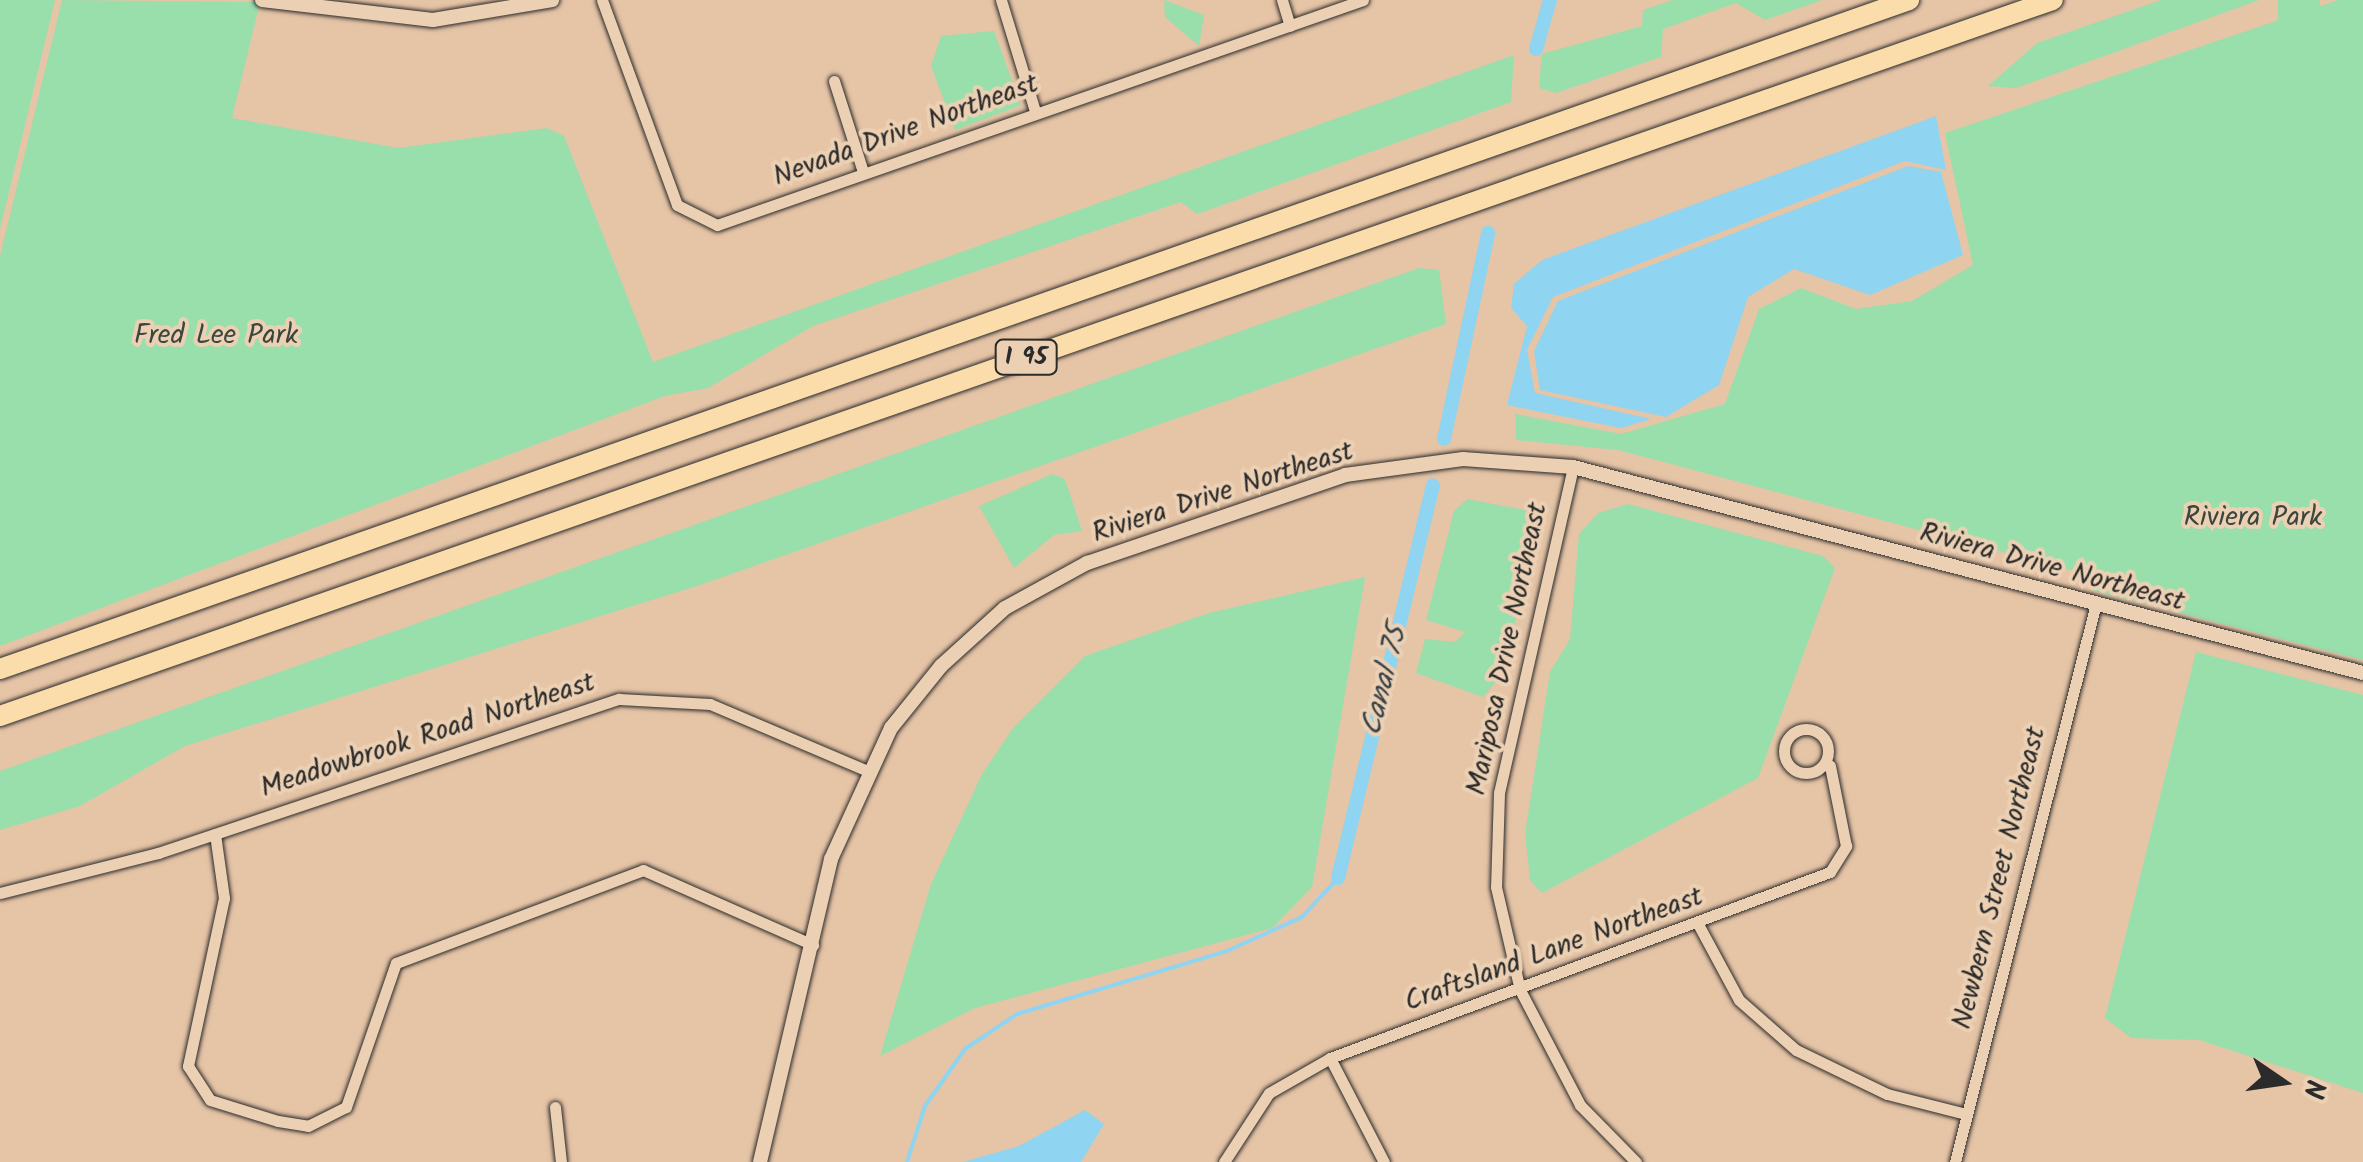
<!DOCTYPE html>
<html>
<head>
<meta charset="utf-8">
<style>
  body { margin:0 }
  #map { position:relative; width:2363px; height:1162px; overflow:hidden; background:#e6c4a6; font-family:Kalam,sans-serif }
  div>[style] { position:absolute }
  .green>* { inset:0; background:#98dfac; transform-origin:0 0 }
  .water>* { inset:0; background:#8fd4f0 }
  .stream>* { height:4px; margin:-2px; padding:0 2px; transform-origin:2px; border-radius:2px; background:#8fd4f0 }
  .canal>* { height:14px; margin:-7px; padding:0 7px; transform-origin:7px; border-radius:7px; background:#8fd4f0 }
  .roads { filter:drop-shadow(0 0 2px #2b2b2b) drop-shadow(0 0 2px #2b2b2b) }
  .minor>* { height:11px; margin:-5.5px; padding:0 5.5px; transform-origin:5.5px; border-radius:5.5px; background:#ecd0b3 }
  .minor>.ring { margin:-5.5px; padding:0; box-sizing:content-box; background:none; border:11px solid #ecd0b3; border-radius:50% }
  .tertiary>* { height:14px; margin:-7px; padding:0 7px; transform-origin:7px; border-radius:7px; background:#ecd0b3 }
  .motorway>* { height:20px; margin:-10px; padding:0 10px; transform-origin:10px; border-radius:10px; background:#fbddab }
  span { translate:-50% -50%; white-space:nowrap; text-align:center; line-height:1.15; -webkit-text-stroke:8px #ecd0b3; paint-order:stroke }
  .shield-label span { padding:2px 8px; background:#ecd0b3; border:2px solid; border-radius:8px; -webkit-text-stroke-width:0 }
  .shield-label { font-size:25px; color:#2b2b2b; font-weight:700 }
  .street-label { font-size:28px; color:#2b2b2b }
  .park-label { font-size:28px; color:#3b463e }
  .water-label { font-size:30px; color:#3a4449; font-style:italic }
  .north { position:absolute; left:2233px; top:1032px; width:100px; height:100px; -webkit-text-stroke:8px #ecd0b3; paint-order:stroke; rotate:103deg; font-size:28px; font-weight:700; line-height:40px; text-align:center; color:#2b2b2b }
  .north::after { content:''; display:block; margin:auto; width:35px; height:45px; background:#2b2b2b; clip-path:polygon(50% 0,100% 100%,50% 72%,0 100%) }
</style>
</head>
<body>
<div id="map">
  <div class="green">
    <div style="clip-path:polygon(0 0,55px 0,0 229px)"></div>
    <div style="clip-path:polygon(62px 0,260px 2px,232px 118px,398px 148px,547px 128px,564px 136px,653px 362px,1514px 55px,1511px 102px,1197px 214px,1181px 202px,813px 326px,708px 388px,665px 396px,0 646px,0 256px)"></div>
    <div style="clip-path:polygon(1164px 0,1204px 15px,1199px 46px,1165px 17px)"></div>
    <div style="clip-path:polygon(1673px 0,1822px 0,1765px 20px,1736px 3px,1663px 29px,1661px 57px,1556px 93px,1539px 88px,1542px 54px,1642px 26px,1643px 10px)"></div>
    <div style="clip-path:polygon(2161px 0,2259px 0,2016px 88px,1988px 86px,2037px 43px)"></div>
    <div style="left:2278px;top:0;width:42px;height:361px"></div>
    <div style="clip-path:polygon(2338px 0,2363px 0,2363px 660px,2091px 590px,2097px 569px,2081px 573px,1618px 450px,1516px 440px,1515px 414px,1621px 434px,1725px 404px,1759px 309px,1801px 288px,1856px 309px,1912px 301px,1973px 265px,1945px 133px)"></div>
    <div style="clip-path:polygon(994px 31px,1021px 105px,955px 130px,931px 66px,941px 36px)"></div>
    <div style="clip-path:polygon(1419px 268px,1439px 270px,1446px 324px,700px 585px,185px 746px,80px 806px,0 830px,0 771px)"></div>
    <div style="clip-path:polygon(1052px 474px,1065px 479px,1082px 531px,1054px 535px,1014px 568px,979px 506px)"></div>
    <div style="clip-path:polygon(1467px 499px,1525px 510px,1539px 529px,1502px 674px,1483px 697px,1416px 673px,1425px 639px,1455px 642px,1465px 632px,1426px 620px,1454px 511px)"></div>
    <div style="clip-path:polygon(1628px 504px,1823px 556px,1835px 568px,1758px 778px,1542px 893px,1530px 880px,1525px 834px,1550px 672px,1570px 639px,1579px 534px,1598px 513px)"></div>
    <div style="clip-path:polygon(1365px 577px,1312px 887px,1272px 928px,975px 1008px,880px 1056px,931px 884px,982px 774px,1013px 728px,1085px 656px,1209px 613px)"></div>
    <div style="clip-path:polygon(2196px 652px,2363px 695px,2363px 1093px,2199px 1040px,2131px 1038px,2105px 1018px)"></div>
  </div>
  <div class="water">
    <div style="clip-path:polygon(1936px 116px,1946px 170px,1905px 161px,1553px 297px,1527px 350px,1535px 393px,1651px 419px,1621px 428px,1507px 405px,1527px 326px,1511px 308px,1514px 284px,1542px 260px)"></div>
    <div style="clip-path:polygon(1908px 166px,1941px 172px,1963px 255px,1870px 295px,1794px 269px,1748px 297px,1719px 385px,1666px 417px,1540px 390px,1534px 351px,1558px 301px)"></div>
    <div style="clip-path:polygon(1085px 1110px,1104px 1124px,1081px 1162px,963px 1162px,1019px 1146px)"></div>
  </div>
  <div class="stream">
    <div style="left:907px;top:1162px;width:59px;rotate:-72.2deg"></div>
    <div style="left:925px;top:1106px;width:70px;rotate:-54.9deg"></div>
    <div style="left:965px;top:1049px;width:63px;rotate:-33.9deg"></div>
    <div style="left:1017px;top:1014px;width:219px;rotate:-16.7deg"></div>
    <div style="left:1227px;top:951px;width:82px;rotate:-24.4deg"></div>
    <div style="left:1302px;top:917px;width:53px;rotate:-47.3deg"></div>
  </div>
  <div class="canal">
    <div style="left:1536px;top:49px;width:51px;rotate:-74.1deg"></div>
    <div style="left:1444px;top:439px;width:211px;rotate:-77.9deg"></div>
    <div style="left:1338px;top:878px;width:404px;rotate:-76.4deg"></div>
  </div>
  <div class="roads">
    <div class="minor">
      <div style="left:602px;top:0;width:218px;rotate:69.9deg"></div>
      <div style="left:677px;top:205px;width:45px;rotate:26.6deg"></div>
      <div style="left:717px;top:225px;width:684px;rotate:-19.2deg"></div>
      <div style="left:1001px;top:0;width:116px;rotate:73deg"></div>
      <div style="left:1282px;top:0;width:27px;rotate:73deg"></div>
      <div style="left:834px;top:81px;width:96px;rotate:72.3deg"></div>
      <div style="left:1573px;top:467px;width:334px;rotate:102.8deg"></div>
      <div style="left:1499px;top:793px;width:94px;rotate:91.8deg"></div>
      <div style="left:1496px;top:887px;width:106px;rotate:76.9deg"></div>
      <div style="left:1520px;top:990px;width:130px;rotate:62.4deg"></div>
      <div style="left:1580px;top:1105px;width:80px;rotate:45.5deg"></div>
      <div class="ring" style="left:1784px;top:729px;width:33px;height:33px"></div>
      <div style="left:215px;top:834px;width:65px;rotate:82deg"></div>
      <div style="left:224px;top:898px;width:172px;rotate:102.1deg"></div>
      <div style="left:188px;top:1066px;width:40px;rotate:57.1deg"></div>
      <div style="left:210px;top:1100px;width:71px;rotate:17.2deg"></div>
      <div style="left:278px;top:1121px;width:30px;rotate:9deg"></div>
      <div style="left:308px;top:1126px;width:42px;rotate:-26.6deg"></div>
      <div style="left:346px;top:1107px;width:152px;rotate:-70.9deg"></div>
      <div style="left:396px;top:963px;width:264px;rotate:-20.6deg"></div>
      <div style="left:643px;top:870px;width:186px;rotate:23.8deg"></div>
      <div style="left:0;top:893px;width:163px;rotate:-14.2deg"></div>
      <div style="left:158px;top:853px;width:486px;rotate:-18.5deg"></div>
      <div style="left:619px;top:699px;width:91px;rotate:3.1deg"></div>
      <div style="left:710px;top:704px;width:172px;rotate:23deg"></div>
      <div style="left:1698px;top:924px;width:86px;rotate:61.7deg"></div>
      <div style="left:1739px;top:1000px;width:76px;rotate:41.3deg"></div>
      <div style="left:1796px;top:1050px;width:101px;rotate:25.8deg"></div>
      <div style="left:1887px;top:1094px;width:81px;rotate:14.2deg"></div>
      <div style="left:1330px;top:1058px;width:117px;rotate:62.6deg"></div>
      <div style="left:555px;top:1107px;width:55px;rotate:83.8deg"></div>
      <div style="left:1224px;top:1162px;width:82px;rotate:-56.9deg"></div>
      <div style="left:1269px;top:1093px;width:70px;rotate:-29.8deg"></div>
      <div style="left:1330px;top:1058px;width:533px;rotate:-20.41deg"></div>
      <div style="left:1830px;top:872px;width:31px;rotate:-58deg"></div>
      <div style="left:1846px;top:846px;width:82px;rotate:-101.3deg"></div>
      <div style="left:1955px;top:1162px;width:572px;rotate:-75.84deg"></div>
    </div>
    <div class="tertiary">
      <div style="left:262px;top:0;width:172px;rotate:6.7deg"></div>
      <div style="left:433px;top:20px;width:121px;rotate:-9.5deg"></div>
      <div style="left:760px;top:1162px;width:311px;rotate:-76.8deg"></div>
      <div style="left:831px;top:859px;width:144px;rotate:-65.4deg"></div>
      <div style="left:891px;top:728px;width:80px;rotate:-51.1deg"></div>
      <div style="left:941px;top:666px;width:86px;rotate:-42.2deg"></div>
      <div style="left:1005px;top:608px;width:94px;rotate:-28.8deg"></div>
      <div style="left:1087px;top:563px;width:273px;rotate:-18.8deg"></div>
      <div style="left:1345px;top:475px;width:119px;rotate:-7.7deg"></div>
      <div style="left:1463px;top:459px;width:110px;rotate:4.2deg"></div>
      <div style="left:1573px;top:467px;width:816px;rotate:14.61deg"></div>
    </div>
    <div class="motorway">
      <div style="left:0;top:669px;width:2023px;rotate:-19.31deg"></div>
      <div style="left:0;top:716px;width:2174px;rotate:-19.23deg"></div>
    </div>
  </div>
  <div class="shield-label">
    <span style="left:1026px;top:357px">I 95</span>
  </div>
  <div class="street-label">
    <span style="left:906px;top:131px;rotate:-20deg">Nevada Drive Northeast</span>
    <span style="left:1223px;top:493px;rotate:-18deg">Riviera Drive Northeast</span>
    <span style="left:2052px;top:568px;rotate:15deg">Riviera Drive Northeast</span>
    <span style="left:1508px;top:649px;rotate:-78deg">Mariposa Drive Northeast</span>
    <span style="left:428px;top:736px;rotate:-18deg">Meadowbrook Road Northeast</span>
    <span style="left:2000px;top:878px;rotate:-76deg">Newbern Street Northeast</span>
    <span style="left:1554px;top:950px;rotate:-20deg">Craftsland Lane Northeast</span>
  </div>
  <div class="park-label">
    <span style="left:216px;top:336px">Fred Lee Park</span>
    <span style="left:2253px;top:518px">Riviera Park</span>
  </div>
  <div class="water-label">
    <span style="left:1385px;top:681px;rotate:-76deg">Canal 75</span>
  </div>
  <div class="north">N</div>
</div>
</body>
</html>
